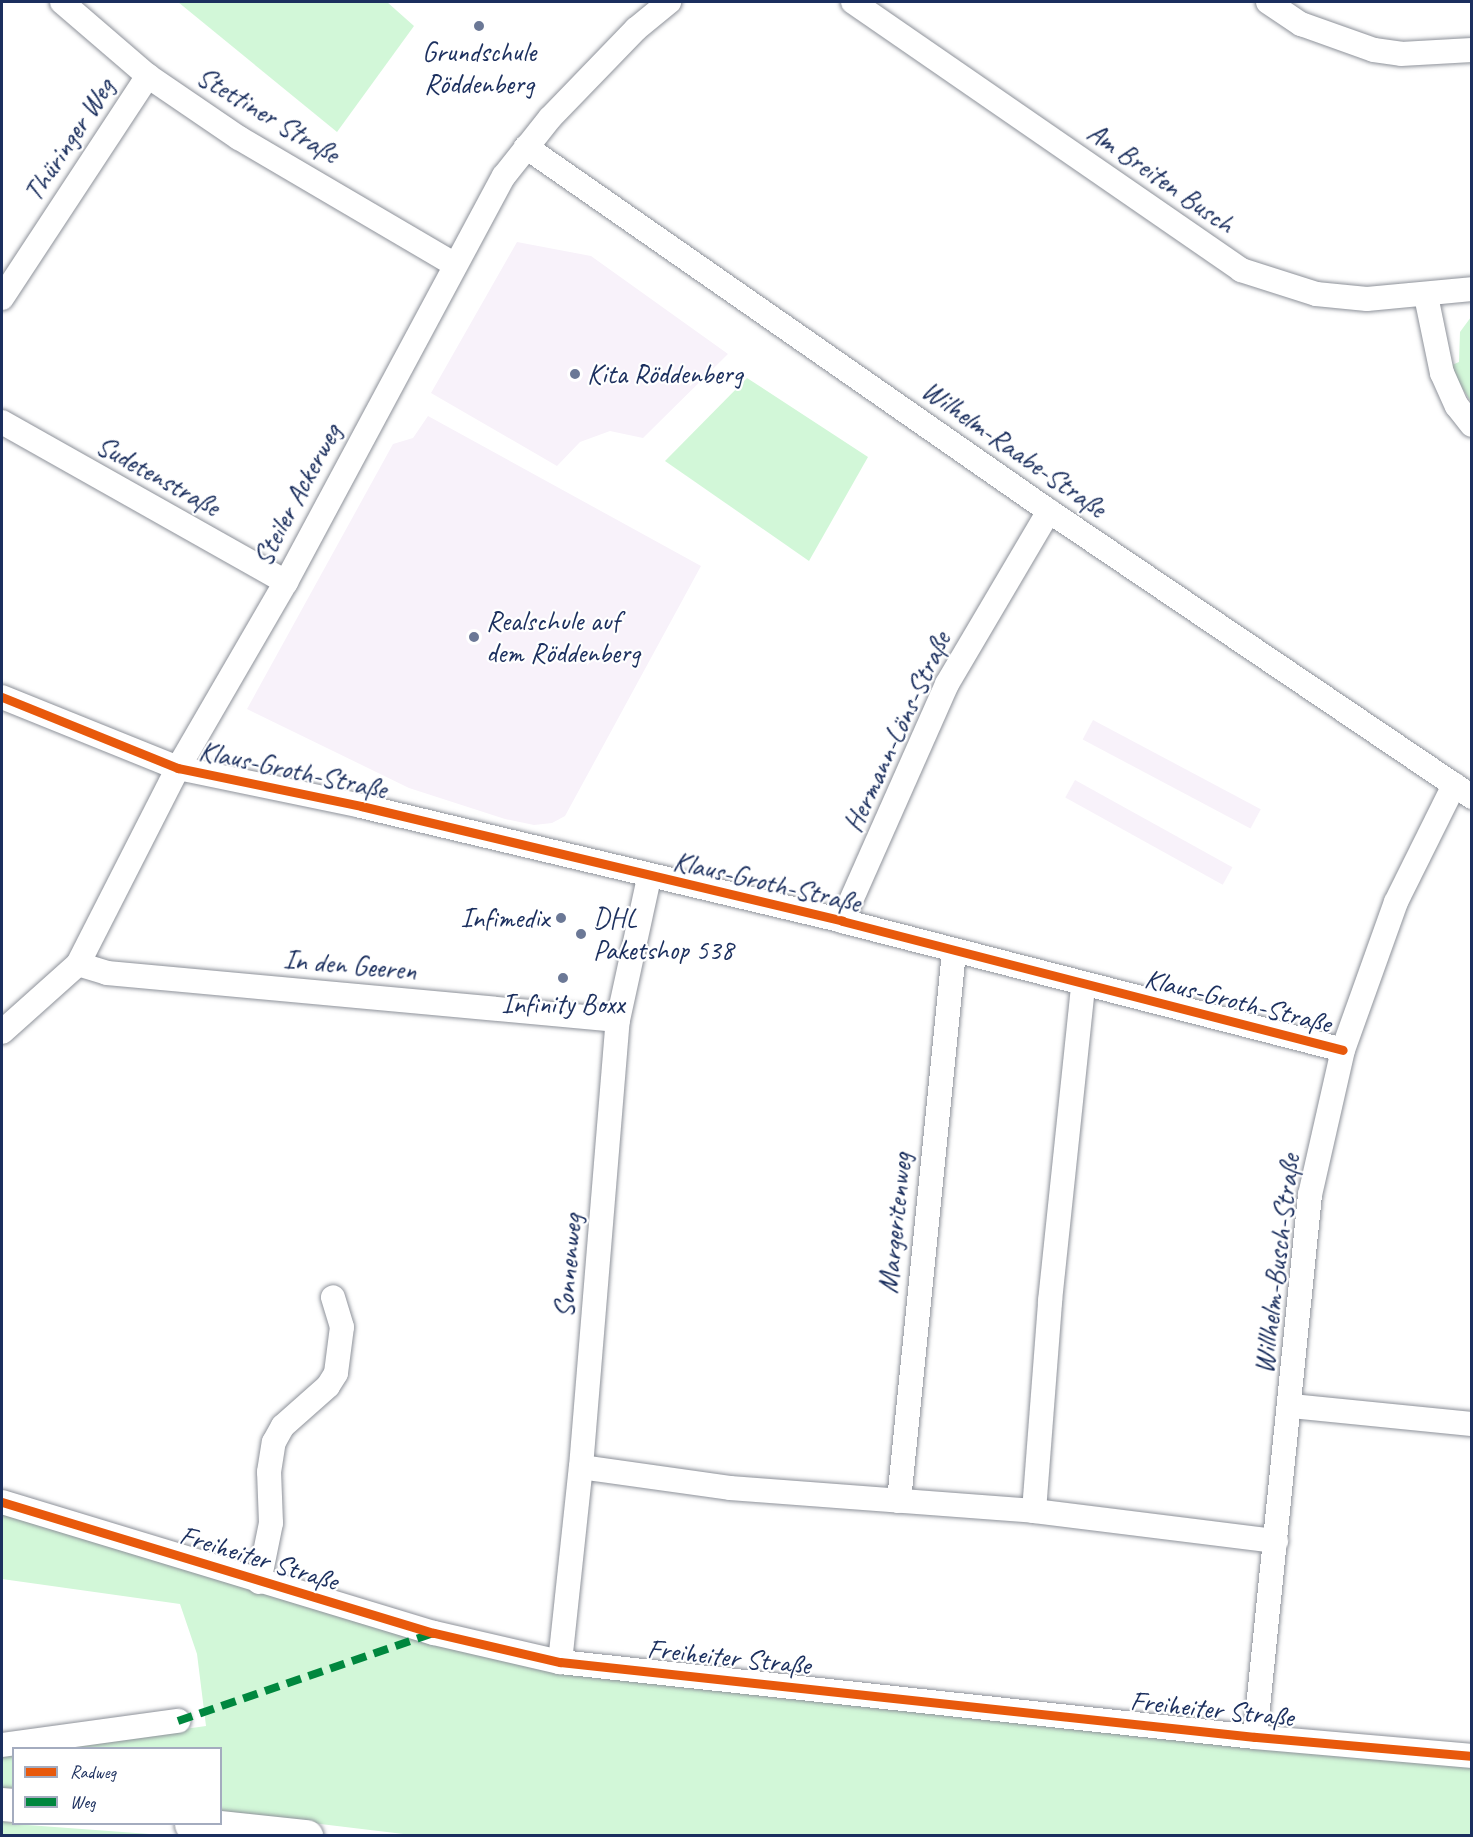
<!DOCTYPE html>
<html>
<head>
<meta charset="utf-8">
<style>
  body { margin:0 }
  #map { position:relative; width:1473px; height:1837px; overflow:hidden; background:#fff; font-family:Caveat,sans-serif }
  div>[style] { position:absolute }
  .built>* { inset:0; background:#f8f2fa; transform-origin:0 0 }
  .green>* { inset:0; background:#d2f7d8; transform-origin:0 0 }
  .roads { filter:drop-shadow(0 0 2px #8e929a) drop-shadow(0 0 2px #8e929a) }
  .minor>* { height:24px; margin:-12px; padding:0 12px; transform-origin:12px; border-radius:12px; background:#fff }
  .secondary>* { height:33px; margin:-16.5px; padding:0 16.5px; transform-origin:16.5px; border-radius:16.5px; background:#fff }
  .quiet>* { height:8px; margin-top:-4px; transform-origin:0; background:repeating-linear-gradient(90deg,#00873e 0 15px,transparent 0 23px) }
  .cycleway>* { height:9px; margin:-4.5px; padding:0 4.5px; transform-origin:4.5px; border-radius:4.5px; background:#e8590c }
  .dots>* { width:16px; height:16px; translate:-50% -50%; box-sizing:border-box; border:3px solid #fff; border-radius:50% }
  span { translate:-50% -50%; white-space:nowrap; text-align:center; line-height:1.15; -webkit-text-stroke:4.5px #fff; paint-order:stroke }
  .poi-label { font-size:28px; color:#1b2f5e }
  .left { translate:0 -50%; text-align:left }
  .right { translate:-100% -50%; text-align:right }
  .street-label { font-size:28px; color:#1b2f5e }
  .frame { position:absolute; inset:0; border:3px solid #1b2f5e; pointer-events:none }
  .legend { position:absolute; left:12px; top:1747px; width:210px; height:78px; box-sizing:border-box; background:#fff; border:2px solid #a4acbf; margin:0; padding:8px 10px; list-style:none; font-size:18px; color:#1b2f5e }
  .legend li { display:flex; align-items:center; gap:12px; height:30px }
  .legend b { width:30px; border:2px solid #a4acbf }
</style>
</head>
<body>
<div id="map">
  <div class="built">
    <div style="clip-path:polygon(517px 242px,591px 256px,728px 354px,643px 438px,610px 431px,580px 442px,557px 466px,431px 393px)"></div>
    <div style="clip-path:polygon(428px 416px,701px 566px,565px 816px,552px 823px,534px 825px,505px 819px,409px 788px,247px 709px,393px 444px,413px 438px)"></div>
    <div style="left:1093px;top:720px;width:190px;height:22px;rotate:28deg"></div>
    <div style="left:1075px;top:780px;width:180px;height:20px;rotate:29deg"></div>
  </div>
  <div class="green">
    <div style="clip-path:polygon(178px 2px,387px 2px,414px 26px,337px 132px)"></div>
    <div style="clip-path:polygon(1471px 317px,1471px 402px,1456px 378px,1452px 365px,1459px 362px,1460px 332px)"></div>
    <div style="clip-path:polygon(747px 378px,868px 457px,809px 561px,665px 461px)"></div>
    <div style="clip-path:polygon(2px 1510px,433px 1641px,1471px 1763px,1471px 1835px,420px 1836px,221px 1812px,220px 1748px,51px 1748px,206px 1726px,197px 1654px,180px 1604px,2px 1579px)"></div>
    <div style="left:13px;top:1754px;width:34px;height:11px;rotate:90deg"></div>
    <div style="clip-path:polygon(2px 1821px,14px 1824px,163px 1835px,2px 1835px)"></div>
  </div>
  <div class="roads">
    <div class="minor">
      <div style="left:62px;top:2px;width:113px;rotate:40.7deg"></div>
      <div style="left:148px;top:76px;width:110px;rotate:34.3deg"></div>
      <div style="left:239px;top:138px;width:249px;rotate:30.4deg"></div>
      <div style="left:853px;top:2px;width:472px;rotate:34.6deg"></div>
      <div style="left:1241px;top:270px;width:79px;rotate:17.7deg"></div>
      <div style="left:1316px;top:294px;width:51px;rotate:5.6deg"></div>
      <div style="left:1367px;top:299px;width:105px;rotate:-5.4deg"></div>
      <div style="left:1268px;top:2px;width:40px;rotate:34deg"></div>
      <div style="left:1301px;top:24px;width:77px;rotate:19.6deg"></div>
      <div style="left:1374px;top:50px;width:27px;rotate:8deg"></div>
      <div style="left:1401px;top:54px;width:71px;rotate:-3.2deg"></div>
      <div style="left:526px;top:147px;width:637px;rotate:34.84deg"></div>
      <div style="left:1049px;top:511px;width:511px;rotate:34.06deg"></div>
      <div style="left:1426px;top:296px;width:79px;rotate:78.3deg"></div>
      <div style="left:1442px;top:373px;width:36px;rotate:66deg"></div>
      <div style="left:1457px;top:406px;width:24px;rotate:52deg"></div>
      <div style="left:2px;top:298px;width:266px;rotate:-56.7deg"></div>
      <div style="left:2px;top:422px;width:326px;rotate:29.4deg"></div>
      <div style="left:2px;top:697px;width:190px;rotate:22deg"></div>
      <div style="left:178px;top:768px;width:187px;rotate:11.7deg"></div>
      <div style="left:361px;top:806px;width:495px;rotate:13.4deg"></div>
      <div style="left:842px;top:921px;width:517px;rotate:14.44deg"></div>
      <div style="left:842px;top:921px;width:259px;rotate:-66.1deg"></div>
      <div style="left:947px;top:684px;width:201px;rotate:-59.5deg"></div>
      <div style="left:78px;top:964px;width:30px;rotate:17deg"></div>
      <div style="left:107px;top:973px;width:513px;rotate:5.26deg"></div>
      <div style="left:2px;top:1032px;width:102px;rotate:-41.8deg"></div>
      <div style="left:78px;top:964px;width:220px;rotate:-63deg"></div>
      <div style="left:178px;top:768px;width:215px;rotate:-59.9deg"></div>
      <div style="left:286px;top:582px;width:461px;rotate:-61.8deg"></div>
      <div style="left:504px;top:176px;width:74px;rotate:-51.6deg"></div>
      <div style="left:550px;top:118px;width:124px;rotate:-46deg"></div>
      <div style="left:636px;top:29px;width:43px;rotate:-39.3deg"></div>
      <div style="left:1291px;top:1406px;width:182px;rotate:5.7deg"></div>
      <div style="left:581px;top:1467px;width:150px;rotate:8deg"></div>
      <div style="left:730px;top:1488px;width:305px;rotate:4.3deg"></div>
      <div style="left:1034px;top:1511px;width:244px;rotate:7.1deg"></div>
      <div style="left:899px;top:1501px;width:552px;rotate:-84.28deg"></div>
      <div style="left:2px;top:1502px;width:451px;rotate:16.9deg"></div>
      <div style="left:434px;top:1633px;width:129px;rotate:13deg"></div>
      <div style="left:560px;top:1662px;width:699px;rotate:6.16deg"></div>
      <div style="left:1255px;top:1737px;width:218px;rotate:5deg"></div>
      <div style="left:1034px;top:1511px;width:211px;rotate:-85.6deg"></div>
      <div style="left:1050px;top:1301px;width:318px;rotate:-84deg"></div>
      <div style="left:259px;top:1582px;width:60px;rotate:-78.5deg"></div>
      <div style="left:271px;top:1523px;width:51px;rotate:-92.2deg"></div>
      <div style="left:269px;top:1472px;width:30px;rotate:-81deg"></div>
      <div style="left:274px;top:1442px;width:18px;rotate:-61deg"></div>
      <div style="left:283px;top:1426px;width:60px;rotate:-41.6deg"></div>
      <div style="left:328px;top:1386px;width:15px;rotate:-58deg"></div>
      <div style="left:336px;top:1373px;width:46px;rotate:-82.6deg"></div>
      <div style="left:342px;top:1327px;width:31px;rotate:-107deg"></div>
      <div style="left:560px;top:1662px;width:196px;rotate:-83.9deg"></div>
      <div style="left:581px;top:1467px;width:449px;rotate:-85.3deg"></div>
      <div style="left:618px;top:1020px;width:145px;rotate:-77.7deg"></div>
      <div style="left:1255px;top:1737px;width:545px;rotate:-84.21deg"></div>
      <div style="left:1310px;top:1195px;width:149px;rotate:-77.2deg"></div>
      <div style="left:1343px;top:1050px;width:157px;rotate:-70.3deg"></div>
      <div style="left:1396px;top:902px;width:131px;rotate:-63.6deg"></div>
      <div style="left:2px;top:1745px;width:178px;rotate:-7.8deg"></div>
    </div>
    <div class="secondary">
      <div style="left:2px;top:1804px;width:12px;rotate:5deg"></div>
      <div style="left:191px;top:1824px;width:116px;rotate:6deg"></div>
    </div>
  </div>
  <div class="quiet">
    <div style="left:178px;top:1721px;width:271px;rotate:-19deg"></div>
  </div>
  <div class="cycleway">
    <div style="left:2px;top:697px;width:190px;rotate:22deg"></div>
    <div style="left:178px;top:768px;width:187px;rotate:11.7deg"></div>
    <div style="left:361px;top:806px;width:495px;rotate:13.4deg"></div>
    <div style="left:842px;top:921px;width:517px;rotate:14.44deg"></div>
    <div style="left:2px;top:1502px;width:451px;rotate:16.9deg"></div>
    <div style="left:434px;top:1633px;width:129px;rotate:13deg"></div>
    <div style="left:560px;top:1662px;width:699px;rotate:6.16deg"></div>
    <div style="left:1255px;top:1737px;width:218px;rotate:5deg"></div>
  </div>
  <div class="dots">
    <div style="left:479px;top:26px;background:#6b7896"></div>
    <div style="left:575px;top:374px;background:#6b7896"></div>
    <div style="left:474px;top:637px;background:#6b7896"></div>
    <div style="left:561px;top:918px;background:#6b7896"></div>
    <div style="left:581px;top:934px;background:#6b7896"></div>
    <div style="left:563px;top:978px;background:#6b7896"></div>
  </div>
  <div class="poi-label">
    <span style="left:479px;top:68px">Grundschule<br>Röddenberg</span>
    <span class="left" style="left:587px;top:374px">Kita Röddenberg</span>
    <span class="left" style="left:486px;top:637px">Realschule auf<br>dem Röddenberg</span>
    <span class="right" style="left:549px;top:918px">Infimedix</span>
    <span class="left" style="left:593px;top:934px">DHL<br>Paketshop 538</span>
    <span style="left:563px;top:1004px">Infinity Boxx</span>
  </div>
  <div class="street-label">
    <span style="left:268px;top:115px;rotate:31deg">Stettiner Straße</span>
    <span style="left:69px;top:140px;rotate:-57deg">Thüringer Weg</span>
    <span style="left:1161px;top:178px;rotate:35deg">Am Breiten Busch</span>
    <span style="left:1014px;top:449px;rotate:35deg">Wilhelm-Raabe-Straße</span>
    <span style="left:158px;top:476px;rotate:29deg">Sudetenstraße</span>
    <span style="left:297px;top:495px;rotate:-62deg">Steiler Ackerweg</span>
    <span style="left:897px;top:732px;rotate:-65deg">Hermann-Löns-Straße</span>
    <span style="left:293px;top:770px;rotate:12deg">Klaus-Groth-Straße</span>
    <span style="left:767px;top:882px;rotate:13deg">Klaus-Groth-Straße</span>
    <span style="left:350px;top:965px;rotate:5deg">In den Geeren</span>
    <span style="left:1238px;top:1001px;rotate:14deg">Klaus-Groth-Straße</span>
    <span style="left:895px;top:1223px;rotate:-84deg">Margeritenweg</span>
    <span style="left:1277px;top:1264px;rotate:-83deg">Willhelm-Busch-Straße</span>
    <span style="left:568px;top:1266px;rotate:-85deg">Sonnenweg</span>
    <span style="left:259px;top:1558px;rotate:17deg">Freiheiter Straße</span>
    <span style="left:729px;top:1657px;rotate:6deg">Freiheiter Straße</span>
    <span style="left:1212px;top:1709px;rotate:6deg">Freiheiter Straße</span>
  </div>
  <div class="frame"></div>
  <ul class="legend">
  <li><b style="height:8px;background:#e8590c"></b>Radweg</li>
  <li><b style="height:8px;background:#00873e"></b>Weg</li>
  </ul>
</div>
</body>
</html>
